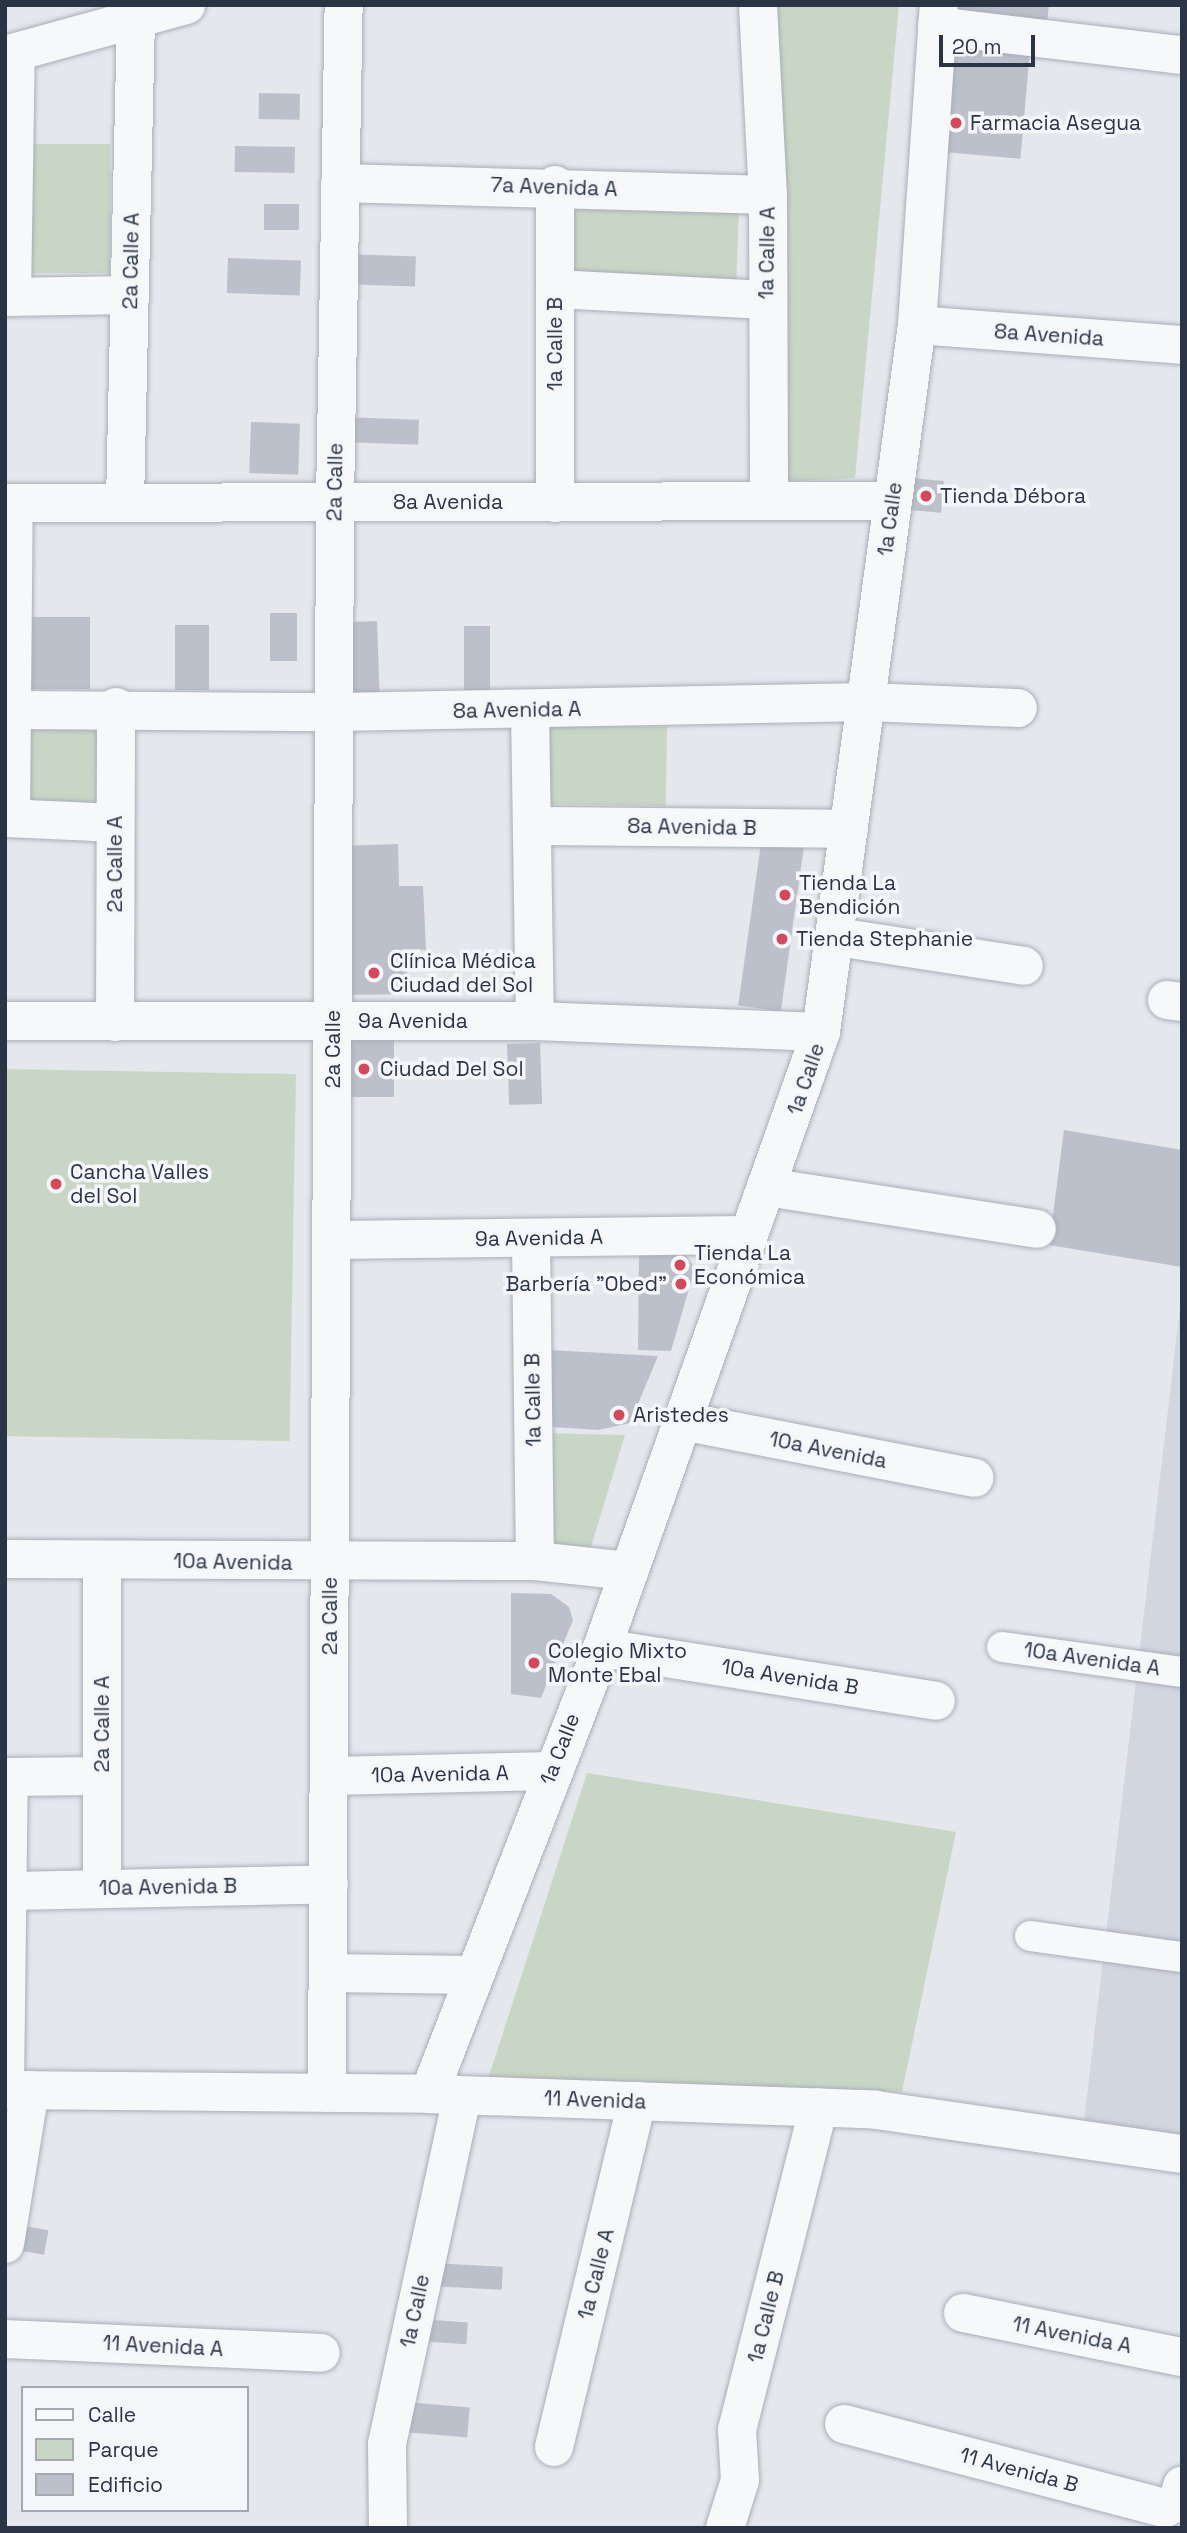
<!DOCTYPE html>
<html>
<head>
<meta charset="utf-8">
<style>
  body { margin:0 }
  #map { position:relative; width:1187px; height:2533px; overflow:hidden; background:#e4e7ec; font-family:"Space Grotesk",sans-serif }
  div>[style] { position:absolute }
  .built>* { inset:0; background:#d2d6de }
  .green>* { inset:0; background:#c9d6c5; transform-origin:0 0 }
  .building>* { inset:0; background:#bbc0ca; transform-origin:0 0 }
  .roads { filter:drop-shadow(0 0 2px #a9aeb7) drop-shadow(0 0 2px #a9aeb7) }
  .pedestrian>* { height:30px; margin:-15px; padding:0 15px; transform-origin:15px; border-radius:15px; background:#f7f8fa }
  .minor>* { height:38px; margin:-19px; padding:0 19px; transform-origin:19px; border-radius:19px; background:#f7f8fa }
  .dots>* { width:19px; height:19px; translate:-50% -50%; box-sizing:border-box; border:4px solid #f4f6f9; border-radius:50% }
  span { translate:-50% -50%; white-space:nowrap; text-align:center; line-height:1.15; -webkit-text-stroke:7px #f4f6f9; paint-order:stroke }
  .poi-label { font-size:21px; color:#2b3445 }
  .left { translate:0 -50%; text-align:left }
  .right { translate:-100% -50%; text-align:right }
  .street-label { font-size:21px; color:#2b3445 }
  .frame { position:absolute; inset:0; border:7px solid #2b3445; pointer-events:none }
  .legend { position:absolute; left:21px; top:2386px; width:228px; height:126px; box-sizing:border-box; background:#f4f6f9; border:2px solid #a4a8b1; margin:0; padding:9px 12px; list-style:none; font-size:21px; color:#2b3445 }
  .legend li { display:flex; align-items:center; gap:14px; height:35px }
  .legend b { width:35px; border:2px solid #a4a8b1 }
  .scale { position:absolute; left:939px; top:35px; width:96px; height:32px; box-sizing:border-box; border:4px solid #2b3445; border-top:0; padding-left:9px; font-size:21px; line-height:24px; white-space:nowrap; color:#2b3445; -webkit-text-stroke:5px #f4f6f9; paint-order:stroke }
</style>
</head>
<body>
<div id="map">
  <div class="built">
    <div style="clip-path:polygon(1182px 1291px,1182px 2166px,1081px 2147px)"></div>
  </div>
  <div class="green">
    <div style="clip-path:polygon(774px 5px,899px 5px,855px 478px,768px 482px)"></div>
    <div style="left:16px;top:144px;width:94px;height:129px"></div>
    <div style="left:574px;top:203px;width:165px;height:79px;rotate:2deg"></div>
    <div style="left:6px;top:716px;width:91px;height:88px"></div>
    <div style="left:549px;top:725px;width:118px;height:79px;rotate:1deg"></div>
    <div style="left:5px;top:1069px;width:291px;height:367px;rotate:1deg"></div>
    <div style="clip-path:polygon(537px 1433px,625px 1435px,587px 1560px,539px 1557px)"></div>
    <div style="clip-path:polygon(587px 1773px,956px 1832px,902px 2092px,488px 2079px)"></div>
  </div>
  <div class="building">
    <div style="clip-path:polygon(942px 5px,1049px 5px,1046px 30px,941px 14px)"></div>
    <div style="left:947px;top:46px;width:83px;height:106px;rotate:5deg"></div>
    <div style="left:259px;top:93px;width:41px;height:26px;rotate:1deg"></div>
    <div style="left:235px;top:146px;width:60px;height:26px;rotate:1deg"></div>
    <div style="left:264px;top:204px;width:35px;height:26px"></div>
    <div style="left:344px;top:254px;width:72px;height:30px;rotate:2deg"></div>
    <div style="left:228px;top:258px;width:73px;height:35px;rotate:2deg"></div>
    <div style="left:343px;top:417px;width:76px;height:25px;rotate:2deg"></div>
    <div style="left:251px;top:422px;width:49px;height:51px;rotate:2deg"></div>
    <div style="left:911px;top:478px;width:33px;height:32px;rotate:5deg"></div>
    <div style="left:270px;top:613px;width:27px;height:48px"></div>
    <div style="left:15px;top:617px;width:75px;height:72px"></div>
    <div style="left:377px;top:621px;width:73px;height:33px;rotate:88deg"></div>
    <div style="left:175px;top:625px;width:34px;height:65px"></div>
    <div style="left:464px;top:626px;width:26px;height:66px"></div>
    <div style="left:762px;top:836px;width:43px;height:171px;rotate:8deg"></div>
    <div style="clip-path:polygon(398px 844px,399px 886px,423px 886px,426px 950px,406px 951px,408px 994px,342px 995px,338px 846px)"></div>
    <div style="left:335px;top:1040px;width:59px;height:57px"></div>
    <div style="left:540px;top:1043px;width:61px;height:33px;rotate:88deg"></div>
    <div style="clip-path:polygon(1064px 1130px,1182px 1150px,1182px 1267px,1049px 1245px)"></div>
    <div style="clip-path:polygon(639px 1253px,685px 1254px,695px 1268px,671px 1351px,638px 1350px)"></div>
    <div style="clip-path:polygon(550px 1350px,658px 1356px,630px 1423px,599px 1430px,552px 1427px)"></div>
    <div style="clip-path:polygon(511px 1593px,551px 1594px,569px 1607px,573px 1620px,541px 1698px,511px 1694px)"></div>
    <div style="left:13px;top:2224px;width:36px;height:25px;rotate:10deg"></div>
    <div style="left:430px;top:2263px;width:73px;height:23px;rotate:3deg"></div>
    <div style="left:419px;top:2319px;width:49px;height:22px;rotate:4deg"></div>
    <div style="left:407px;top:2402px;width:63px;height:30px;rotate:5deg"></div>
  </div>
  <div class="roads">
    <div class="pedestrian">
      <div style="left:1002px;top:1647px;width:182px;rotate:7.9deg"></div>
      <div style="left:1030px;top:1936px;width:153px;rotate:7.9deg"></div>
    </div>
    <div class="minor">
      <div style="left:758px;top:5px;width:190px;rotate:87deg"></div>
      <div style="left:768px;top:195px;width:305px;rotate:89.8deg"></div>
      <div style="left:937px;top:26px;width:247px;rotate:6.8deg"></div>
      <div style="left:5px;top:55px;width:188px;rotate:-15.4deg"></div>
      <div style="left:340px;top:183px;width:428px;rotate:1.6deg"></div>
      <div style="left:555px;top:289px;width:211px;rotate:3deg"></div>
      <div style="left:5px;top:297px;width:125px;rotate:-0.9deg"></div>
      <div style="left:12px;top:297px;width:244px;rotate:-89.1deg"></div>
      <div style="left:917px;top:325px;width:266px;rotate:4.3deg"></div>
      <div style="left:125px;top:502px;width:483px;rotate:-88.7deg"></div>
      <div style="left:5px;top:503px;width:885px;rotate:-0.13deg"></div>
      <div style="left:555px;top:503px;width:318px;rotate:-90deg"></div>
      <div style="left:15px;top:710px;width:321px;rotate:0.4deg"></div>
      <div style="left:336px;top:712px;width:531px;rotate:-1.08deg"></div>
      <div style="left:867px;top:702px;width:151px;rotate:2.3deg"></div>
      <div style="left:530px;top:710px;width:311px;rotate:89.1deg"></div>
      <div style="left:5px;top:818px;width:110px;rotate:2.6deg"></div>
      <div style="left:11px;top:818px;width:315px;rotate:-89.5deg"></div>
      <div style="left:534px;top:826px;width:315px;rotate:0.5deg"></div>
      <div style="left:837px;top:937px;width:189px;rotate:8.8deg"></div>
      <div style="left:1167px;top:1000px;width:15px;rotate:8deg"></div>
      <div style="left:5px;top:1021px;width:530px"></div>
      <div style="left:535px;top:1021px;width:286px;rotate:2.2deg"></div>
      <div style="left:115px;top:1022px;width:315px;rotate:-89.8deg"></div>
      <div style="left:766px;top:1187px;width:274px;rotate:8.8deg"></div>
      <div style="left:531px;top:1239px;width:322px;rotate:89.3deg"></div>
      <div style="left:332px;top:1240px;width:414px;rotate:-0.7deg"></div>
      <div style="left:682px;top:1421px;width:298px;rotate:11deg"></div>
      <div style="left:5px;top:1559px;width:530px;rotate:0.22deg"></div>
      <div style="left:535px;top:1561px;width:94px;rotate:6.1deg"></div>
      <div style="left:102px;top:1560px;width:329px;rotate:90deg"></div>
      <div style="left:602px;top:1648px;width:338px;rotate:9deg"></div>
      <div style="left:329px;top:1776px;width:223px;rotate:-1.3deg"></div>
      <div style="left:5px;top:1777px;width:97px;rotate:-0.6deg"></div>
      <div style="left:8px;top:1891px;width:321px;rotate:-1.2deg"></div>
      <div style="left:328px;top:1973px;width:146px;rotate:0.8deg"></div>
      <div style="left:5px;top:2087px;width:310px;rotate:-89.3deg"></div>
      <div style="left:5px;top:2090px;width:424px;rotate:0.5deg"></div>
      <div style="left:429px;top:2094px;width:447px;rotate:2deg"></div>
      <div style="left:876px;top:2110px;width:309px;rotate:8.2deg"></div>
      <div style="left:327px;top:2093px;width:1592px;rotate:-89.71deg"></div>
      <div style="left:335px;top:501px;width:496px;rotate:-89deg"></div>
      <div style="left:429px;top:2094px;width:478px;rotate:-68.8deg"></div>
      <div style="left:602px;top:1648px;width:654px;rotate:-70.43deg"></div>
      <div style="left:821px;top:1032px;width:713px;rotate:-82.27deg"></div>
      <div style="left:917px;top:325px;width:321px;rotate:-86.1deg"></div>
      <div style="left:5px;top:2244px;width:156px;rotate:-80.8deg"></div>
      <div style="left:963px;top:2313px;width:223px;rotate:11.4deg"></div>
      <div style="left:5px;top:2339px;width:316px;rotate:2.5deg"></div>
      <div style="left:844px;top:2424px;width:332px;rotate:14.7deg"></div>
      <div style="left:1165px;top:2508px;width:15px;rotate:-28deg"></div>
      <div style="left:1178px;top:2501px;width:16px;rotate:-75deg"></div>
      <div style="left:554px;top:2447px;width:356px;rotate:-76.5deg"></div>
      <div style="left:388px;top:2528px;width:84px;rotate:-90.7deg"></div>
      <div style="left:387px;top:2444px;width:356px;rotate:-77.8deg"></div>
      <div style="left:725px;top:2528px;width:50px;rotate:-72.6deg"></div>
      <div style="left:740px;top:2480px;width:50px;rotate:-93.4deg"></div>
      <div style="left:737px;top:2430px;width:333px;rotate:-75.8deg"></div>
    </div>
  </div>
  <div class="dots">
    <div style="left:956px;top:123px;background:#d1495b"></div>
    <div style="left:926px;top:496px;background:#d1495b"></div>
    <div style="left:785px;top:895px;background:#d1495b"></div>
    <div style="left:782px;top:939px;background:#d1495b"></div>
    <div style="left:374px;top:973px;background:#d1495b"></div>
    <div style="left:364px;top:1069px;background:#d1495b"></div>
    <div style="left:56px;top:1184px;background:#d1495b"></div>
    <div style="left:680px;top:1265px;background:#d1495b"></div>
    <div style="left:681px;top:1284px;background:#d1495b"></div>
    <div style="left:619px;top:1415px;background:#d1495b"></div>
    <div style="left:534px;top:1663px;background:#d1495b"></div>
  </div>
  <div class="poi-label">
    <span class="left" style="left:970px;top:123px">Farmacia Asegua</span>
    <span class="left" style="left:940px;top:496px">Tienda Débora</span>
    <span class="left" style="left:799px;top:895px">Tienda La<br>Bendición</span>
    <span class="left" style="left:796px;top:939px">Tienda Stephanie</span>
    <span class="left" style="left:390px;top:973px">Clínica Médica<br>Ciudad del Sol</span>
    <span class="left" style="left:380px;top:1069px">Ciudad Del Sol</span>
    <span class="left" style="left:70px;top:1184px">Cancha Valles<br>del Sol</span>
    <span class="left" style="left:694px;top:1265px">Tienda La<br>Económica</span>
    <span class="right" style="left:667px;top:1284px">Barbería "Obed"</span>
    <span class="left" style="left:633px;top:1415px">Aristedes</span>
    <span class="left" style="left:548px;top:1663px">Colegio Mixto<br>Monte Ebal</span>
  </div>
  <div class="street-label">
    <span style="left:554px;top:187px;rotate:2deg">7a Avenida A</span>
    <span style="left:767px;top:253px;rotate:-89deg">1a Calle A</span>
    <span style="left:131px;top:261px;rotate:-89deg">2a Calle A</span>
    <span style="left:1049px;top:335px;rotate:4deg">8a Avenida</span>
    <span style="left:555px;top:344px;rotate:-90deg">1a Calle B</span>
    <span style="left:335px;top:482px;rotate:-89deg">2a Calle</span>
    <span style="left:448px;top:502px">8a Avenida</span>
    <span style="left:890px;top:519px;rotate:-82deg">1a Calle</span>
    <span style="left:517px;top:710px;rotate:-1deg">8a Avenida A</span>
    <span style="left:692px;top:827px;rotate:1deg">8a Avenida B</span>
    <span style="left:115px;top:864px;rotate:-90deg">2a Calle A</span>
    <span style="left:413px;top:1021px">9a Avenida</span>
    <span style="left:333px;top:1049px;rotate:-90deg">2a Calle</span>
    <span style="left:806px;top:1079px;rotate:-71deg">1a Calle</span>
    <span style="left:539px;top:1238px;rotate:-1deg">9a Avenida A</span>
    <span style="left:533px;top:1400px;rotate:-91deg">1a Calle B</span>
    <span style="left:828px;top:1450px;rotate:11deg">10a Avenida</span>
    <span style="left:233px;top:1562px;rotate:1deg">10a Avenida</span>
    <span style="left:330px;top:1616px;rotate:-90deg">2a Calle</span>
    <span style="left:1092px;top:1659px;rotate:8deg">10a Avenida A</span>
    <span style="left:790px;top:1677px;rotate:9deg">10a Avenida B</span>
    <span style="left:102px;top:1724px;rotate:-90deg">2a Calle A</span>
    <span style="left:560px;top:1749px;rotate:-69deg">1a Calle</span>
    <span style="left:440px;top:1774px;rotate:-1deg">10a Avenida A</span>
    <span style="left:168px;top:1887px;rotate:-1deg">10a Avenida B</span>
    <span style="left:595px;top:2100px;rotate:2deg">11 Avenida</span>
    <span style="left:596px;top:2274px;rotate:-76deg">1a Calle A</span>
    <span style="left:415px;top:2311px;rotate:-78deg">1a Calle</span>
    <span style="left:766px;top:2317px;rotate:-76deg">1a Calle B</span>
    <span style="left:1072px;top:2335px;rotate:11deg">11 Avenida A</span>
    <span style="left:163px;top:2346px;rotate:3deg">11 Avenida A</span>
    <span style="left:1019px;top:2470px;rotate:15deg">11 Avenida B</span>
  </div>
  <div class="frame"></div>
  <ul class="legend">
  <li><b style="height:9px;background:#f7f8fa"></b>Calle</li>
  <li><b style="height:19px;background:#c9d6c5"></b>Parque</li>
  <li><b style="height:19px;background:#bbc0ca"></b>Edificio</li>
  </ul>
  <div class="scale">20 m</div>
</div>
</body>
</html>
